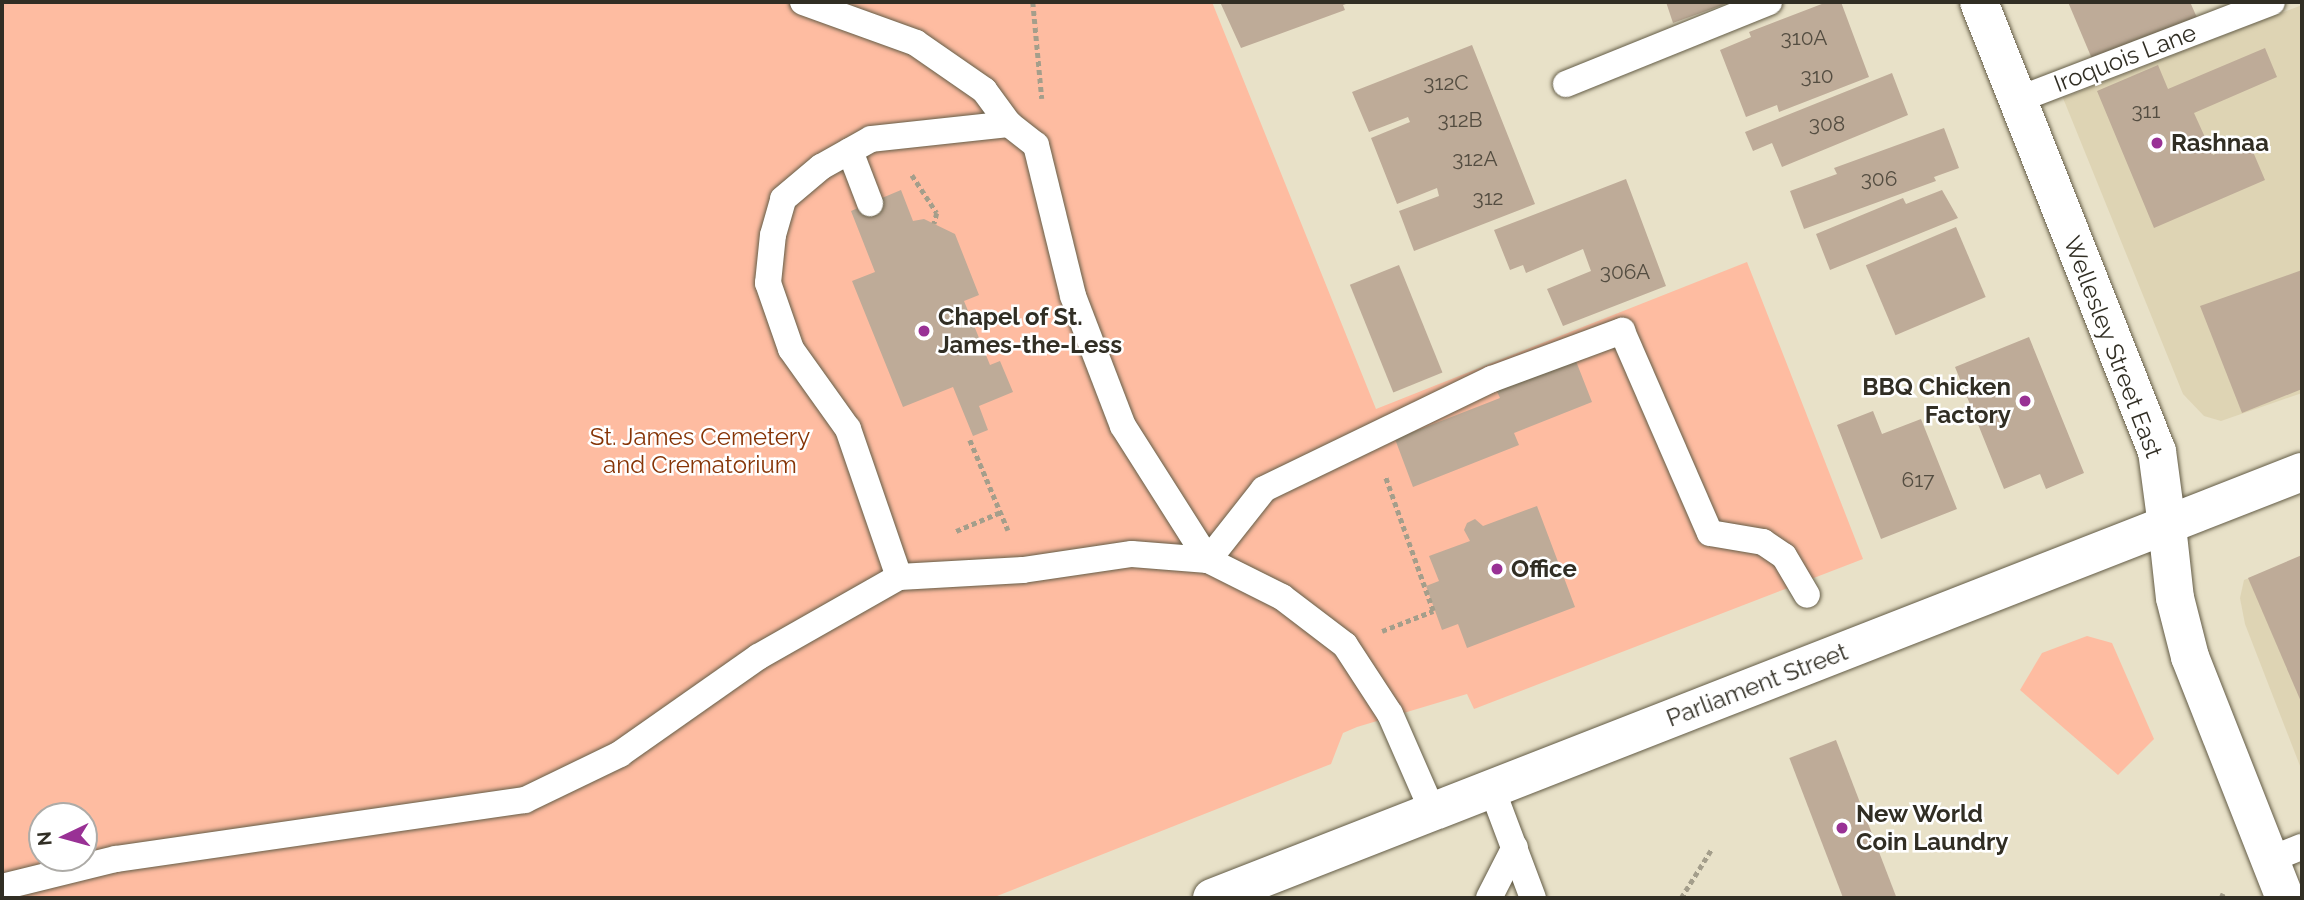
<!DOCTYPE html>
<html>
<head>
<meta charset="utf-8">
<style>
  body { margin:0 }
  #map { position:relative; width:2304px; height:900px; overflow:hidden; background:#e8e1c8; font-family:Raleway,sans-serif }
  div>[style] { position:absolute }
  .built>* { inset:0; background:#ded4b4 }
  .green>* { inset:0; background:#febca1 }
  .building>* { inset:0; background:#beab98; transform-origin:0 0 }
  .path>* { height:4.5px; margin-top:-2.25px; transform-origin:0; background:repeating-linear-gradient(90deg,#a49e8b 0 5px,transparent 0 8.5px) }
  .roads { filter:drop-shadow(0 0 2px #635c46) drop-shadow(0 0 2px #635c46) }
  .lane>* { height:26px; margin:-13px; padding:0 13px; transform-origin:13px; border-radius:13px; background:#fff }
  .street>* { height:38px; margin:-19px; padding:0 19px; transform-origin:19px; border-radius:19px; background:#fff }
  .secondary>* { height:38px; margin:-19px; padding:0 19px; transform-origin:19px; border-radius:19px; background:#fff }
  .dots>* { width:19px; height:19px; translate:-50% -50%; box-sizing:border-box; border:4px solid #fff; border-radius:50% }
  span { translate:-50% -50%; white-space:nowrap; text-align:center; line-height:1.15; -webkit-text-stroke:5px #fff; paint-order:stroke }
  .number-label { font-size:21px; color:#544d41 }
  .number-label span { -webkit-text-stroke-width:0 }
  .street-label { font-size:24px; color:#312e24 }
  .poi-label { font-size:24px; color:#312e24; font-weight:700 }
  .left { translate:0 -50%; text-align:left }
  .right { translate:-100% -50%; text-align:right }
  .park-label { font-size:24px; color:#863406 }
  .frame { position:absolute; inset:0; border:4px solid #312e24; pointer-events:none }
  .north { position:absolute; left:28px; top:802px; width:70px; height:70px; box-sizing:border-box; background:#fff; border:2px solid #adaba7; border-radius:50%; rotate:265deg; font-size:19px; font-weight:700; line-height:28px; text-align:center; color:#312e24 }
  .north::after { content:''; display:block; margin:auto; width:24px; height:32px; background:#993195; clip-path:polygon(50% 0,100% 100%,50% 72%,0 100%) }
</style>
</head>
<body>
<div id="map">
  <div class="built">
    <div style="clip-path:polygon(2302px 5px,2302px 393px,2221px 421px,2204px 416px,2183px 394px,2063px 98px)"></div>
    <div style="clip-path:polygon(2302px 557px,2302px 771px,2245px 624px,2240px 598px,2244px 580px)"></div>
  </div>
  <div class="green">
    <div style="clip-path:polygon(evenodd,2px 2px,1212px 2px,1376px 409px,1747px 262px,1863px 559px,1474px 709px,1467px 694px,1357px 727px,1343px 733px,1331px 764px,992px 898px,2px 898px,2px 2px,42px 816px,84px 816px,84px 858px,42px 858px,42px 816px)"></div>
    <div style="clip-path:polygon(2087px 636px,2112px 643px,2154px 739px,2118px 775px,2020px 690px,2042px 653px)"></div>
  </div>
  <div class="building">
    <div style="clip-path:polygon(1220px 2px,1352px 2px,1343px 5px,1345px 10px,1241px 48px)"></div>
    <div style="clip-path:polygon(1666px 2px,1731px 2px,1673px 23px)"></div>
    <div style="clip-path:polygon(1827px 2px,1841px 2px,1869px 77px,1779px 112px,1777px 105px,1746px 117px,1720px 50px,1751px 37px,1749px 32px)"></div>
    <div style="clip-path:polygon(2068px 2px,2190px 2px,2199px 22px,2095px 66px)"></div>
    <div style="clip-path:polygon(1472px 45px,1535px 204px,1414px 251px,1399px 211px,1439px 196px,1437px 188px,1397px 204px,1371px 138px,1410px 122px,1408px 117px,1369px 132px,1352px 92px)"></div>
    <div style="clip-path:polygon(2265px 48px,2277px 77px,2194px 113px,2213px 155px,2248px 140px,2265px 180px,2154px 228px,2097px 91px,2158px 65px,2168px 89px)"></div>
    <div style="clip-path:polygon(1892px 73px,1908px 115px,1782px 167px,1772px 143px,1753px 151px,1745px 132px)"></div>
    <div style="clip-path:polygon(1944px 128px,1959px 168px,1934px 177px,1936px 181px,1804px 229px,1790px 191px,1837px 174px,1834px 168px)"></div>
    <div style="clip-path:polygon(1626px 179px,1666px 286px,1563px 326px,1547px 289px,1591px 271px,1583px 249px,1526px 273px,1523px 265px,1510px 270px,1494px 230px)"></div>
    <div style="clip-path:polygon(901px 190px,913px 221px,924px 219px,955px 234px,979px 295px,964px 301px,990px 365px,1000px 361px,1013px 392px,979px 406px,988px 430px,973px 436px,953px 387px,903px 407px,852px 281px,875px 272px,851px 211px)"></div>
    <div style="clip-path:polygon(1942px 190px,1958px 218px,1830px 270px,1816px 234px,1903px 198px,1906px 204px)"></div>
    <div style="left:1956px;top:227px;width:76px;height:98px;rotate:67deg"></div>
    <div style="left:1399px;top:265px;width:116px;height:53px;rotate:68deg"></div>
    <div style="clip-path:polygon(2302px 270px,2302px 389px,2242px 413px,2200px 306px)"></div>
    <div style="clip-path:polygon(2029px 337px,2084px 473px,2046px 489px,2040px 474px,2004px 489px,1955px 367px)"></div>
    <div style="clip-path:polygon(1574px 356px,1592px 402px,1514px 433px,1519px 445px,1413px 487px,1395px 439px,1500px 398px,1495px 387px)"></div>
    <div style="clip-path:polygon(1873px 411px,1882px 434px,1921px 419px,1957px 509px,1881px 539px,1837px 425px)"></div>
    <div style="clip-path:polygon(1537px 506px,1575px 607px,1467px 648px,1458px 624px,1442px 630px,1426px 586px,1439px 581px,1429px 556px,1470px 541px,1464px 530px,1467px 523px,1475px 519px,1483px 526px)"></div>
    <div style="clip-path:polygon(2302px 555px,2302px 704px,2248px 578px)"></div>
    <div style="left:1836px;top:740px;width:169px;height:50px;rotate:69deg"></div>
  </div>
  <div class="path">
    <div style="left:1033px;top:2px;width:97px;rotate:84.7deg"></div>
    <div style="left:912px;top:175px;width:45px;rotate:56.7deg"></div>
    <div style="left:937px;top:213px;width:11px;rotate:105deg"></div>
    <div style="left:970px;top:440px;width:98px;rotate:67.1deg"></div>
    <div style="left:956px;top:531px;width:49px;rotate:-22.9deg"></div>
    <div style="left:1382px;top:631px;width:55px;rotate:-21.4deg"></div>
    <div style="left:1433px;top:611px;width:143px;rotate:-109.6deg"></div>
    <div style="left:1681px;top:898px;width:57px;rotate:-58deg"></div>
    <div style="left:2221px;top:898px;width:5px;rotate:-68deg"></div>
  </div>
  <div class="roads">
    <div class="lane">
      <div style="left:803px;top:2px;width:120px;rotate:19.9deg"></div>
      <div style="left:916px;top:43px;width:83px;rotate:34.7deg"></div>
      <div style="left:984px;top:90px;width:42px;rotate:53.7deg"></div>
      <div style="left:1009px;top:124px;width:34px;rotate:38deg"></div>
      <div style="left:1036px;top:145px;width:155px;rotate:76.2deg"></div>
      <div style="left:1073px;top:296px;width:139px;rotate:69deg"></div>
      <div style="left:1123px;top:426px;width:159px;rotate:57.6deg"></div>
      <div style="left:1566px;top:84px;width:219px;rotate:-22deg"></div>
      <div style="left:2017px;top:100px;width:273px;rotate:-21deg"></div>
      <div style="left:850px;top:151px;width:56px;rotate:69deg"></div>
      <div style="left:1208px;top:560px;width:90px;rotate:-51.7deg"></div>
      <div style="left:1264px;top:489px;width:253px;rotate:-25.8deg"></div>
      <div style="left:1492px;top:379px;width:139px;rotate:-20.3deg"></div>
      <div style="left:1622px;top:331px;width:220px;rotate:66.5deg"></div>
      <div style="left:1710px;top:533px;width:54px;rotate:9.6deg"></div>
      <div style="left:1763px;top:542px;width:25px;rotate:34deg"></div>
      <div style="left:1784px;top:556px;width:45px;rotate:59.5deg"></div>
      <div style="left:899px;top:577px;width:157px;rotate:-109deg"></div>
      <div style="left:848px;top:429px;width:98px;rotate:-125.5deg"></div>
      <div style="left:791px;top:349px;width:70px;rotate:-109.2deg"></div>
      <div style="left:768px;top:283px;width:48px;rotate:-84.1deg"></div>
      <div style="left:773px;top:235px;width:37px;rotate:-74deg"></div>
      <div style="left:783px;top:199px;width:50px;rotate:-40.1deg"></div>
      <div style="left:821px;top:167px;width:57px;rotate:-29.2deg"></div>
      <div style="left:871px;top:139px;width:139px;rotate:-6.2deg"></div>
      <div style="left:1492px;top:789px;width:116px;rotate:69.4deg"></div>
      <div style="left:2269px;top:860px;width:35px;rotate:-22deg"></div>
      <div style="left:2px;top:887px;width:117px;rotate:-13.8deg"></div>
      <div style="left:116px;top:859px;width:413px;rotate:-8.2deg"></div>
      <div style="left:525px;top:800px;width:106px;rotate:-25.8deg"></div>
      <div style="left:620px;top:754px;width:169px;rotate:-35.1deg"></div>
      <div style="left:758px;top:657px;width:162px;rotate:-29.6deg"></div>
      <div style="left:899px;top:577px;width:124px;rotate:-3.2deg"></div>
      <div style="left:1023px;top:570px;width:110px;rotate:-8.4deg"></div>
      <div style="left:1132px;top:554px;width:76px;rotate:4.5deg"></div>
      <div style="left:1208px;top:560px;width:83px;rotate:26.6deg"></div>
      <div style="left:1282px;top:597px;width:79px;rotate:37.3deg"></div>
      <div style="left:1345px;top:645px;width:82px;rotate:56.9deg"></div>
      <div style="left:1390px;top:714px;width:107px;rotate:66.3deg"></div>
      <div style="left:1489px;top:898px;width:57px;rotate:-63deg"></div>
    </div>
    <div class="street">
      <div style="left:1979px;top:2px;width:483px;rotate:68.4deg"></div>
      <div style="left:2157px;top:451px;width:76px;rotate:82.4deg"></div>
    </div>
    <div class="secondary">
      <div style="left:2167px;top:526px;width:72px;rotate:83.7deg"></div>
      <div style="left:2175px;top:598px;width:61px;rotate:75.7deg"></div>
      <div style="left:2190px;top:657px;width:259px;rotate:68.5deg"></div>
      <div style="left:1212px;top:898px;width:1170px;rotate:-21.35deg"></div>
    </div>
  </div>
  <div class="dots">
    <div style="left:2157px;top:143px;background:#993195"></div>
    <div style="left:924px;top:331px;background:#993195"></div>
    <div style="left:2025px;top:401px;background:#993195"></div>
    <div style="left:1497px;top:569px;background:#993195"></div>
    <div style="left:1842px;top:828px;background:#993195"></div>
  </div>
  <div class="number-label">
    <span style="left:1804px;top:38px">310A</span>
    <span style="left:1817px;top:76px">310</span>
    <span style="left:1446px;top:83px">312C</span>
    <span style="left:2146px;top:111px">311</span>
    <span style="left:1460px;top:120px">312B</span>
    <span style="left:1827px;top:124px">308</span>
    <span style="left:1475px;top:159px">312A</span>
    <span style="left:1879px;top:179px">306</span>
    <span style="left:1488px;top:198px">312</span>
    <span style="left:1625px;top:272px">306A</span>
    <span style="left:1918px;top:480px">617</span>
  </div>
  <div class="street-label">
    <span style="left:2125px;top:58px;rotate:-21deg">Iroquois Lane</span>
    <span style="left:2113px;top:347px;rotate:69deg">Wellesley Street East</span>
    <span style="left:1757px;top:685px;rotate:-21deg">Parliament Street</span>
  </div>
  <div class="poi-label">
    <span class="left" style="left:2171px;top:143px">Rashnaa</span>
    <span class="left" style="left:938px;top:331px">Chapel of St.<br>James-the-Less</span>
    <span class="right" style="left:2011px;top:401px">BBQ Chicken<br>Factory</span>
    <span class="left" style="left:1511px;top:569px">Office</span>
    <span class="left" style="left:1856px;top:828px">New World<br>Coin Laundry</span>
  </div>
  <div class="park-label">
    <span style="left:700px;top:451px">St. James Cemetery<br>and Crematorium</span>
  </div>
  <div class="frame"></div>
  <div class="north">N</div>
</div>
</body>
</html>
